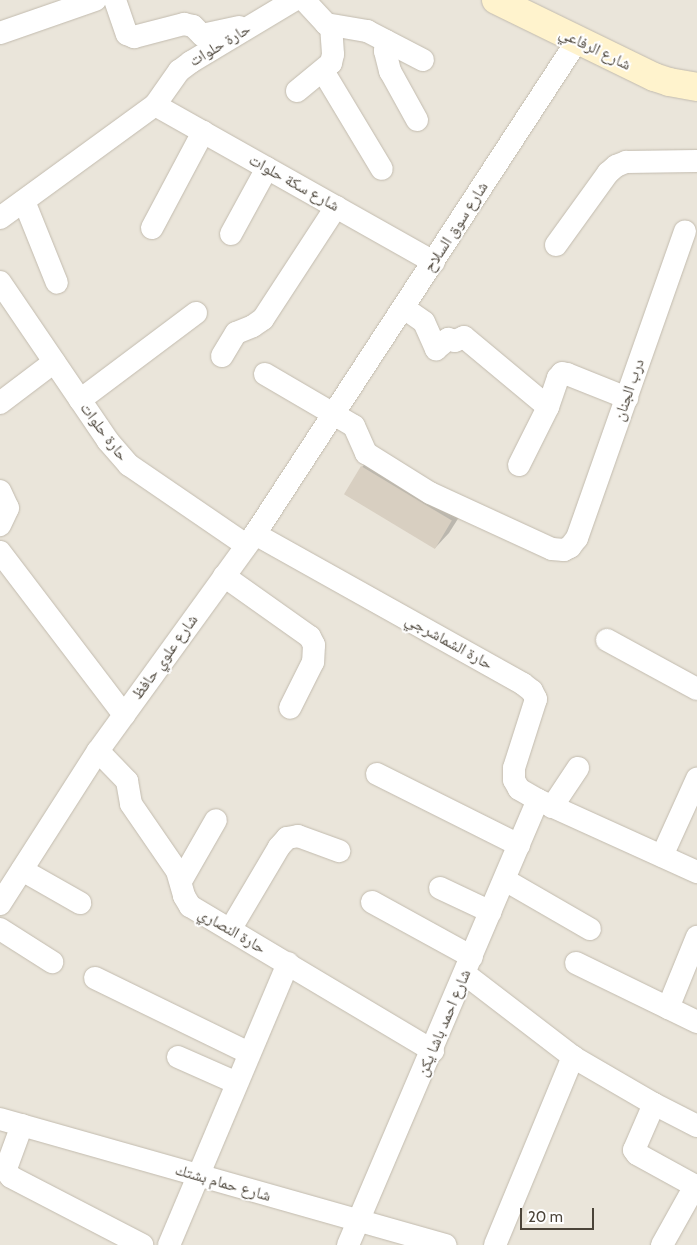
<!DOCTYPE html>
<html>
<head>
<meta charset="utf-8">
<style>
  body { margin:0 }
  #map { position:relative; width:697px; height:1245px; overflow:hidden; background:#f6f3ec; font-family:Cabin,"Noto Naskh Arabic",sans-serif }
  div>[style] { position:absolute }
  .residential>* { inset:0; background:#eae5da; transform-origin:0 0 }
  .shadow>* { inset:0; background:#0003 }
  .building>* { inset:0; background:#d8cfc1; transform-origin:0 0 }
  .roads { filter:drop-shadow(0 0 1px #c2bbae) drop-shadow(0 0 1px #c2bbae) }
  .street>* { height:22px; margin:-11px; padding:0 11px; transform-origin:11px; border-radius:11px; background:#fff }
  .secondary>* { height:28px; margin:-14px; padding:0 14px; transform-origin:14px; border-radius:14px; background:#fff3cd }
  span { translate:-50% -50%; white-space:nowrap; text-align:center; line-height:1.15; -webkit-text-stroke:4px #fff; paint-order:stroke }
  .street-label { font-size:16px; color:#4b4439 }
  .scale { position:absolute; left:520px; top:1208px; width:74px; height:22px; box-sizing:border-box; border:2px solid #4b4439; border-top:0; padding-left:6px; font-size:15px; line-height:18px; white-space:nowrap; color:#4b4439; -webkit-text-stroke:4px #fff; paint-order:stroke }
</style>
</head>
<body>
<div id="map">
  <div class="residential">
    <div style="left:0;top:0;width:697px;height:1245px"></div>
  </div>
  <div class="shadow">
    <div style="clip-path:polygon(377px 452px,466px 506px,449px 533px,435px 548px,345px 494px,362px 467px)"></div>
  </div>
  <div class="building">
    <div style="left:361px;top:466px;width:106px;height:33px;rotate:31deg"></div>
  </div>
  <div class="roads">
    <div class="street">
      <div style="left:115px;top:0;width:36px;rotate:71deg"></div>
      <div style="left:127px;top:34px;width:8px;rotate:23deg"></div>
      <div style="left:134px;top:37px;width:52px;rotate:-14.6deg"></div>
      <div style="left:184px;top:24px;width:9px;rotate:13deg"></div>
      <div style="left:193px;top:26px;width:13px;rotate:45deg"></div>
      <div style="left:202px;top:35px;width:38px;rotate:-12deg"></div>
      <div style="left:304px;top:0;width:33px;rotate:47deg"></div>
      <div style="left:326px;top:24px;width:42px;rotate:9.7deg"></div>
      <div style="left:367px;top:31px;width:63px;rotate:27.4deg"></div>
      <div style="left:0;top:33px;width:101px;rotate:-19.2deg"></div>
      <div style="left:386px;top:41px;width:10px;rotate:96deg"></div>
      <div style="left:385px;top:51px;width:21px;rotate:76deg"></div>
      <div style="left:390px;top:71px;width:56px;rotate:61.1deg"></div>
      <div style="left:323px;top:71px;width:114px;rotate:59deg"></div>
      <div style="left:297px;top:91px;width:44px;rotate:-39.5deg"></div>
      <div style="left:331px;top:63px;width:9px;rotate:-77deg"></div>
      <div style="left:333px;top:54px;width:28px;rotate:-94deg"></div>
      <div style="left:155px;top:105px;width:320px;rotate:29.4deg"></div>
      <div style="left:24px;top:201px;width:88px;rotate:68.1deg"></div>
      <div style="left:0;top:218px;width:192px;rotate:-36.1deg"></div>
      <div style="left:155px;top:105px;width:42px;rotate:-54.8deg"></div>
      <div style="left:179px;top:71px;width:15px;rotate:-37deg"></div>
      <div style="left:191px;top:62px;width:120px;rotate:-31deg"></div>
      <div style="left:152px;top:228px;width:109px;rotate:-62deg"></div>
      <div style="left:231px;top:234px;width:75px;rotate:-61.4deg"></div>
      <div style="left:556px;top:245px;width:89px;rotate:-54.2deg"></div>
      <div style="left:608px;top:173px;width:11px;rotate:-41deg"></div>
      <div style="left:616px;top:166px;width:11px;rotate:-22deg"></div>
      <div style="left:626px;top:162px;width:71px;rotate:-0.8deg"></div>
      <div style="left:0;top:282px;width:192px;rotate:55.8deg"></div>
      <div style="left:108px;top:441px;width:32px;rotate:49deg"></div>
      <div style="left:129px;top:465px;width:142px;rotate:34.4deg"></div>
      <div style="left:404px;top:308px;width:24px;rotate:35deg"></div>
      <div style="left:424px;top:322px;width:30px;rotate:66deg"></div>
      <div style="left:436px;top:349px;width:16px;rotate:-40deg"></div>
      <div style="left:448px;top:339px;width:7px;rotate:16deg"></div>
      <div style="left:455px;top:341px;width:10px;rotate:-24deg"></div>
      <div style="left:464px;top:337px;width:109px;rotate:39.8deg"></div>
      <div style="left:222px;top:356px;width:27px;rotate:-59deg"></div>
      <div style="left:236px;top:333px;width:18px;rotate:-22deg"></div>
      <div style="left:253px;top:326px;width:12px;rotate:-35deg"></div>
      <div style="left:263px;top:319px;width:134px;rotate:-56.9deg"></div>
      <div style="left:265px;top:374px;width:103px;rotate:30.3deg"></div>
      <div style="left:354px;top:426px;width:30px;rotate:66deg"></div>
      <div style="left:366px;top:453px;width:75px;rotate:32deg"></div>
      <div style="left:430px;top:493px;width:134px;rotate:24.7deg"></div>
      <div style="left:552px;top:549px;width:12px;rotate:5deg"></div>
      <div style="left:564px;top:550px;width:7px;rotate:-27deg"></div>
      <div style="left:570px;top:547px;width:11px;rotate:-52deg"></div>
      <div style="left:577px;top:538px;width:325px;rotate:-70.6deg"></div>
      <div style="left:80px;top:400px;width:145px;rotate:-36.9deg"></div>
      <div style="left:0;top:403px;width:68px;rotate:-37.2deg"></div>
      <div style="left:519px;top:465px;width:65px;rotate:-63.4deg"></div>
      <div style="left:548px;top:407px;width:31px;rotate:-71deg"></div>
      <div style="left:558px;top:378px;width:6px;rotate:-51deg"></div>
      <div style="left:562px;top:373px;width:5px;rotate:11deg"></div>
      <div style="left:567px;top:374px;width:65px;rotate:21.8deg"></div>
      <div style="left:0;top:491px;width:19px;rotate:65deg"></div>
      <div style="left:8px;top:508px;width:19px;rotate:115deg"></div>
      <div style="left:255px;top:534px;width:307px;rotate:29.2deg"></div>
      <div style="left:523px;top:684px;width:11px;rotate:38deg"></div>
      <div style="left:532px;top:691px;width:9px;rotate:63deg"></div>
      <div style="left:536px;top:699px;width:72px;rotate:107.7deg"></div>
      <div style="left:514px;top:768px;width:12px;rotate:90deg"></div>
      <div style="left:514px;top:780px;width:10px;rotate:61deg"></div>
      <div style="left:519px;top:789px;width:22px;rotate:30deg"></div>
      <div style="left:538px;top:800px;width:175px;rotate:24.4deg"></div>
      <div style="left:0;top:552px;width:205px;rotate:52.7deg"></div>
      <div style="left:224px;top:576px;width:105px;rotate:35.3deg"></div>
      <div style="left:310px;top:637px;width:9px;rotate:63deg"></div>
      <div style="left:314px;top:645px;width:17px;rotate:93deg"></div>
      <div style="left:313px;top:662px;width:51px;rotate:116.6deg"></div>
      <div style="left:607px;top:640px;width:102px;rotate:28.6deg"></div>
      <div style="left:98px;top:751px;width:42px;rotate:46deg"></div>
      <div style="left:127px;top:781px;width:23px;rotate:80deg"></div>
      <div style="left:131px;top:804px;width:81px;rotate:55.5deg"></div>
      <div style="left:177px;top:871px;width:26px;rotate:74deg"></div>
      <div style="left:184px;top:896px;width:12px;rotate:59deg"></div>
      <div style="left:190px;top:906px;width:283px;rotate:30.8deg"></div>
      <div style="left:377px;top:774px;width:159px;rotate:26.6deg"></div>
      <div style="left:552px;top:807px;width:47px;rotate:-56.3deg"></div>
      <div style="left:662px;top:856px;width:85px;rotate:-65.6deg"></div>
      <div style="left:22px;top:870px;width:67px;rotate:29.6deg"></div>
      <div style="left:505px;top:880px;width:98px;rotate:30deg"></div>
      <div style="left:181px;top:881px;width:70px;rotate:-60.2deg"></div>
      <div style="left:440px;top:888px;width:56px;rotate:25.2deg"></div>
      <div style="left:372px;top:902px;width:114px;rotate:28.8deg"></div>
      <div style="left:0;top:904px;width:182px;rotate:-57.4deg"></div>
      <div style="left:98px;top:751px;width:268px;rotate:-54.1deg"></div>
      <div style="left:255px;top:534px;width:589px;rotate:-56.85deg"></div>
      <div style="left:0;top:929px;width:62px;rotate:32.4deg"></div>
      <div style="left:230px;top:930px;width:96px;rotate:-59.4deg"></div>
      <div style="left:279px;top:847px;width:12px;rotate:-48deg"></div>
      <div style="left:287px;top:838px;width:11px;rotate:-10deg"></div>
      <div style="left:298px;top:836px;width:44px;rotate:20.1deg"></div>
      <div style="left:576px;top:963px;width:135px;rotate:26deg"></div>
      <div style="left:465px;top:974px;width:136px;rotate:37.5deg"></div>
      <div style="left:573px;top:1057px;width:94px;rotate:30.1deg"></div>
      <div style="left:654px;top:1104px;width:48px;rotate:27.1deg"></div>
      <div style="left:95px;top:978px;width:171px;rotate:26deg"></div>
      <div style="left:668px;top:1008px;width:77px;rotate:-67.8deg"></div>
      <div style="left:178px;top:1057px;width:64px;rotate:23.8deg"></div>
      <div style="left:654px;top:1104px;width:50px;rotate:113.5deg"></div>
      <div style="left:634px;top:1150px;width:5px;rotate:53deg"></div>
      <div style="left:637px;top:1154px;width:68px;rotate:28.8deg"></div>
      <div style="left:0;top:1119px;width:463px;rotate:15.8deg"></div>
      <div style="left:22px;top:1125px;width:44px;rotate:110.1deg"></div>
      <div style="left:7px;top:1166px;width:6px;rotate:90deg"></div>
      <div style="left:7px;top:1172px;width:6px;rotate:51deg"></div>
      <div style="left:11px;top:1177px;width:148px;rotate:27.4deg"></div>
      <div style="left:169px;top:1245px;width:306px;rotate:-67.1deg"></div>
      <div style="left:348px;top:1245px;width:484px;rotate:-66.9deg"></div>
      <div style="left:495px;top:1245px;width:204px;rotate:-67.5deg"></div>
      <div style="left:662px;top:1245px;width:68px;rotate:-60.8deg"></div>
    </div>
    <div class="secondary">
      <div style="left:496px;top:0;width:176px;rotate:26deg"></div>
      <div style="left:654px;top:77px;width:16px;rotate:18deg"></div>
      <div style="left:669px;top:82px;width:28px;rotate:10deg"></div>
    </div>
  </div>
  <div class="street-label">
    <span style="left:220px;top:45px;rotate:-31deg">حارة حلوات</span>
    <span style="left:595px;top:49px;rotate:26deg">شارع الرفاعي</span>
    <span style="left:294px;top:183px;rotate:29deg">شارع سكة حلوات</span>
    <span style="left:456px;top:227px;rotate:-57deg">شارع سوق السلاح</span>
    <span style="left:629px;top:390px;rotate:-71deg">درب الجنان</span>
    <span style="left:104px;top:432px;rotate:53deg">حارة حلوات</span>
    <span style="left:449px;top:642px;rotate:29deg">حارة الشماشرجي</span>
    <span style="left:165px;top:657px;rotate:-54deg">شارع علوي حافظ</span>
    <span style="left:232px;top:931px;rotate:30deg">حارة النصاري</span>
    <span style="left:444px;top:1023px;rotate:-67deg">شارع احمد باشا يكن</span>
    <span style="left:223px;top:1183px;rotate:16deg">شارع حمام بشتك</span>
  </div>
  <div class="scale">20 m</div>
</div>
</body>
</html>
